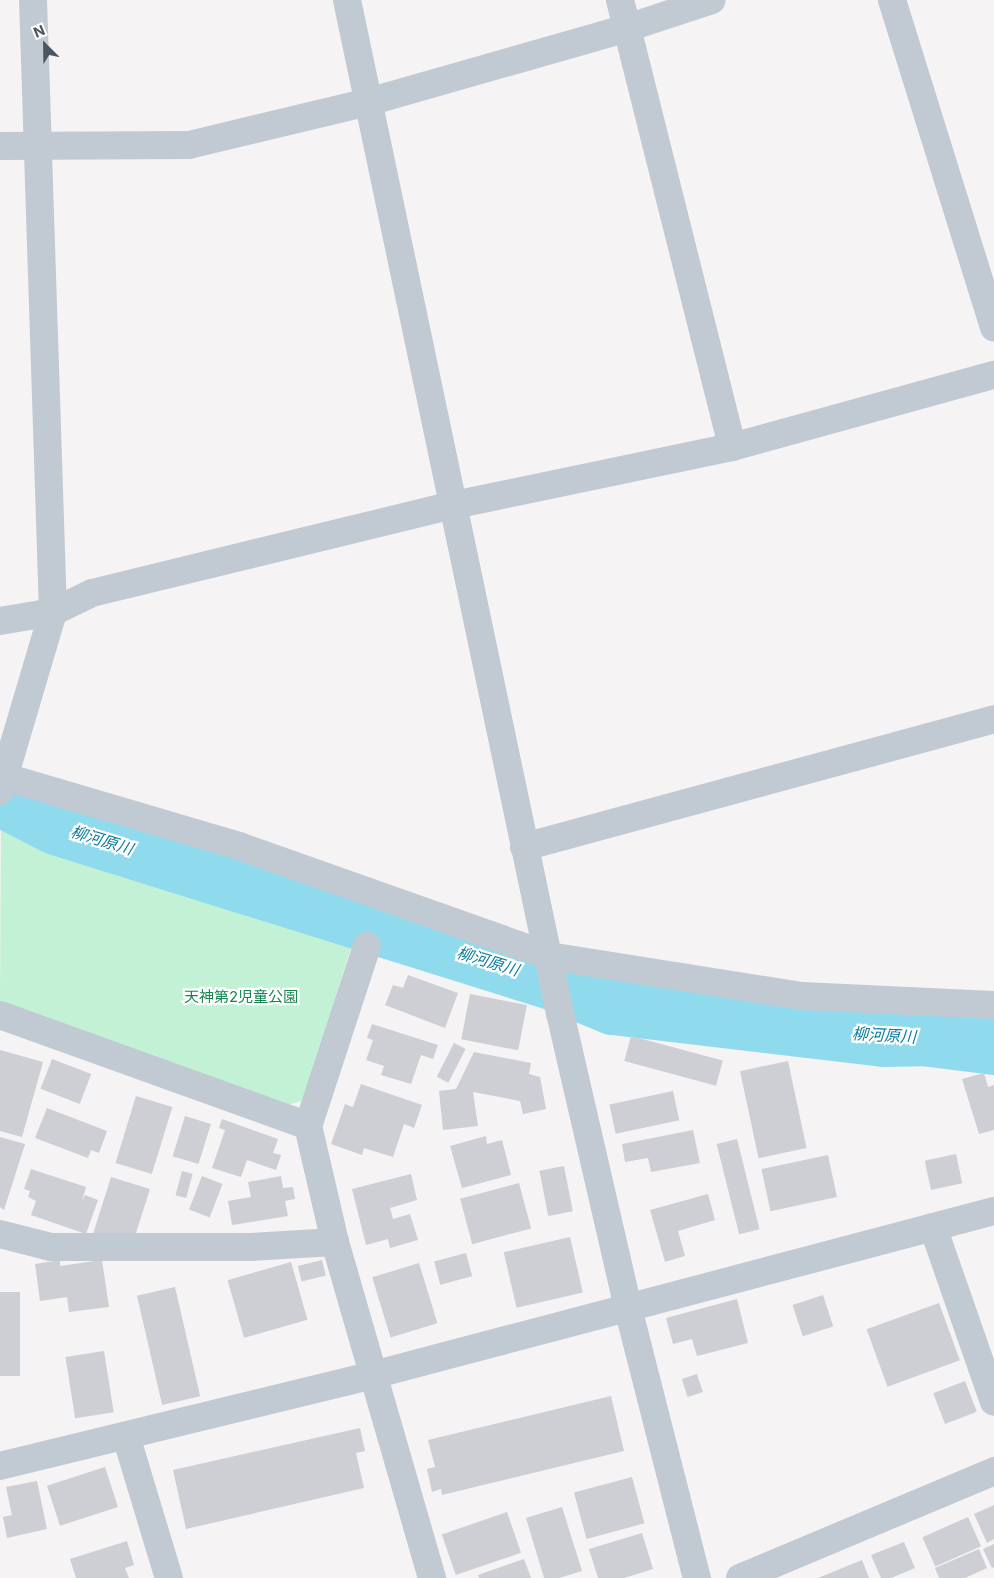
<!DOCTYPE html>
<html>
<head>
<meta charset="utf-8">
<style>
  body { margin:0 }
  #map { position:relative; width:994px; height:1578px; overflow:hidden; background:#f5f3f3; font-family:Inter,"Noto Sans JP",sans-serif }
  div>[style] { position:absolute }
  .green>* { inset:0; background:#c3f1d5 }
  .river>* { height:58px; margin:-29px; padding:0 29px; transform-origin:29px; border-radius:29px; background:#90daee }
  .building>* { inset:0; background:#cdcfd5; transform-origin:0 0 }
  .minor>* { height:28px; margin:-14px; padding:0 14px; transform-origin:14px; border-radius:14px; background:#c1cad2 }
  span { translate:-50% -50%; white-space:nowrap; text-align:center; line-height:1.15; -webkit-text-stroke:4.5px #fff; paint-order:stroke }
  .park-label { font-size:15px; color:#17864f }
  .water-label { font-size:16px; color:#0c7c9b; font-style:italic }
  .north { position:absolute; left:20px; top:20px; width:50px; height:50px; -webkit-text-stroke:4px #fff; paint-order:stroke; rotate:337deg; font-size:14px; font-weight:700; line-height:20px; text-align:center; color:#4a5661 }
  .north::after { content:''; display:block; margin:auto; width:18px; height:22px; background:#4a5661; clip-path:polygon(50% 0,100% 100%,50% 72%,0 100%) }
</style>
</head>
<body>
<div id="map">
  <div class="green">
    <div style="clip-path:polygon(1px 824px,353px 941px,304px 1100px,285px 1106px,0 1001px)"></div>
  </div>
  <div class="river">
    <div style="left:0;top:797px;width:63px;rotate:27.4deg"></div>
    <div style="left:56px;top:826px;width:523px;rotate:17.36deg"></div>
    <div style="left:555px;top:982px;width:63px;rotate:22.5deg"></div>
    <div style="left:613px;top:1006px;width:273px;rotate:6.7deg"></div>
    <div style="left:884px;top:1038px;width:39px;rotate:-1deg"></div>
    <div style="left:923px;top:1037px;width:72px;rotate:7.2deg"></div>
  </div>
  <div class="building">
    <div style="clip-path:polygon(408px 975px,458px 993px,445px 1028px,385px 1005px,393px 985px,403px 988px)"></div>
    <div style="left:470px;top:994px;width:58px;height:46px;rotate:11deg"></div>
    <div style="clip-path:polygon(372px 1024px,438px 1045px,433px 1059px,421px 1055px,411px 1084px,381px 1075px,384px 1066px,366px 1060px,373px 1040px,367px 1038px)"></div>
    <div style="left:631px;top:1036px;width:95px;height:26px;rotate:15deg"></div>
    <div style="left:454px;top:1043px;width:13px;height:38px;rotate:27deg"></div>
    <div style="clip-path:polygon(0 1050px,43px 1062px,22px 1137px,0 1131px)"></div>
    <div style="clip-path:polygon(474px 1052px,531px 1063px,529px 1074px,540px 1077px,546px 1109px,523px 1114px,520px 1101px,473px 1092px,478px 1126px,443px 1130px,439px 1091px,456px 1089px)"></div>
    <div style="left:52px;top:1059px;width:42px;height:32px;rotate:21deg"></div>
    <div style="left:788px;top:1061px;width:89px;height:49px;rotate:78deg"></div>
    <div style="clip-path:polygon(984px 1073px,988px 1087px,994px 1085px,994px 1130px,979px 1134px,962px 1079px)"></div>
    <div style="clip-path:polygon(361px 1084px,422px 1105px,414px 1128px,404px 1124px,393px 1157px,364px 1148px,362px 1155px,331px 1144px,345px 1104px,353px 1107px)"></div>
    <div style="left:673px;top:1091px;width:30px;height:65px;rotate:78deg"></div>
    <div style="left:136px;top:1096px;width:38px;height:70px;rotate:17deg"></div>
    <div style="clip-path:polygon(47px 1108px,107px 1131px,99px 1153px,91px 1150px,88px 1158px,35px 1138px)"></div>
    <div style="left:185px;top:1116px;width:27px;height:42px;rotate:17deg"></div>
    <div style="clip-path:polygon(222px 1119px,278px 1139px,273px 1153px,281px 1155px,276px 1170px,247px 1160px,241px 1177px,212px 1168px,225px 1130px,219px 1128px)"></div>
    <div style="clip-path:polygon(693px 1130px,700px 1163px,651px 1172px,648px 1158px,625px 1162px,622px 1144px)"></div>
    <div style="clip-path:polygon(486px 1136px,487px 1144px,502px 1140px,511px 1175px,462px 1188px,450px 1146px)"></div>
    <div style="clip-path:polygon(0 1137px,25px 1144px,4px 1210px,0 1207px)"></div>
    <div style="left:737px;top:1139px;width:93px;height:21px;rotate:76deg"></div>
    <div style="left:956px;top:1154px;width:30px;height:32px;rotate:78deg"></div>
    <div style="left:828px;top:1155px;width:43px;height:68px;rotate:78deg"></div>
    <div style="left:564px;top:1166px;width:46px;height:25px;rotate:79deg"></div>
    <div style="clip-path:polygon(31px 1169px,86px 1187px,82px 1201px,85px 1195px,98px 1200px,86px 1234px,31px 1215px,36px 1201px,28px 1197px,30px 1191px,24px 1189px)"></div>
    <div style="left:182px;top:1171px;width:11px;height:25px;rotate:15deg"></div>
    <div style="clip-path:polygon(411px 1174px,417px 1200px,390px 1208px,393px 1219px,410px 1214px,418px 1240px,390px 1248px,388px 1239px,366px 1245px,352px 1189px)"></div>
    <div style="left:202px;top:1176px;width:22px;height:36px;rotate:21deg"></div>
    <div style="clip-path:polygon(281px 1176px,283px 1188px,293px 1187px,295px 1199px,285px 1201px,288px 1216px,232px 1225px,228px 1201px,251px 1197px,248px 1182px)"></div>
    <div style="clip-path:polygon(111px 1177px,150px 1189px,136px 1233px,93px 1234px)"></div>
    <div style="left:519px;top:1183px;width:47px;height:61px;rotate:75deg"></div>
    <div style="clip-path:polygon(708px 1194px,715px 1220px,678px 1231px,685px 1256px,665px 1262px,650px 1210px)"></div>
    <div style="left:570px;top:1237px;width:57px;height:68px;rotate:77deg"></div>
    <div style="left:466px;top:1253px;width:24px;height:33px;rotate:75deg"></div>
    <div style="clip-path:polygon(60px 1260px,60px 1266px,102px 1260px,109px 1307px,69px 1312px,67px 1297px,40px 1301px,35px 1264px)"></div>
    <div style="left:322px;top:1260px;width:16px;height:25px;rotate:76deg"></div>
    <div style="left:291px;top:1262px;width:60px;height:66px;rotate:74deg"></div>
    <div style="left:419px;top:1263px;width:63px;height:49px;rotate:73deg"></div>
    <div style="left:175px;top:1287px;width:112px;height:39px;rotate:77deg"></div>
    <div style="left:0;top:1292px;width:20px;height:84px"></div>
    <div style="left:823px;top:1295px;width:33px;height:32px;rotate:72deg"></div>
    <div style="clip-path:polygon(737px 1299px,748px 1343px,697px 1356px,692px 1339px,673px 1344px,666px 1318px)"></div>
    <div style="left:939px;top:1303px;width:61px;height:77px;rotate:70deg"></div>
    <div style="left:104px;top:1351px;width:62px;height:39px;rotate:81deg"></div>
    <div style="left:697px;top:1374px;width:19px;height:16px;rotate:72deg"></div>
    <div style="left:965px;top:1381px;width:33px;height:34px;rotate:69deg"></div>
    <div style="clip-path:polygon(611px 1396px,624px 1451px,442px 1495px,441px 1489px,432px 1492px,427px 1469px,435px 1467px,428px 1440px)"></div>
    <div style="clip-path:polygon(360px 1428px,365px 1451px,356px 1453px,364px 1488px,186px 1529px,173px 1470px)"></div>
    <div style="left:105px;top:1467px;width:42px;height:61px;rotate:72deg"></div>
    <div style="left:632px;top:1477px;width:48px;height:60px;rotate:75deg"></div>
    <div style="clip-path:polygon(37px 1481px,47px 1529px,7px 1538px,3px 1517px,12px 1515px,6px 1487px)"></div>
    <div style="clip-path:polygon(994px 1505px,994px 1539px,987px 1543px,974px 1514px)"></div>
    <div style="clip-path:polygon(562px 1507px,582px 1571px,559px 1578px,544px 1578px,526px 1518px)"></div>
    <div style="left:507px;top:1512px;width:43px;height:69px;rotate:71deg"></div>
    <div style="left:968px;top:1517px;width:32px;height:50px;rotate:66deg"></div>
    <div style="clip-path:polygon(642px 1533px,653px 1569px,624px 1578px,598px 1578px,589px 1549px)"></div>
    <div style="clip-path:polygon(127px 1541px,134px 1565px,125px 1568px,129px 1578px,76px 1578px,70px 1559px)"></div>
    <div style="clip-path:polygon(904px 1542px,915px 1568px,891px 1578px,881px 1578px,871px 1555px)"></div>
    <div style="clip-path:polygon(994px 1544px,994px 1567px,992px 1568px,983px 1549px)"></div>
    <div style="clip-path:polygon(979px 1549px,987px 1568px,965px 1578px,939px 1578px,935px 1568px)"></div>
    <div style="clip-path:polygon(524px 1559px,531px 1578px,479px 1578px,478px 1575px)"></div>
    <div style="clip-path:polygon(862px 1560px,869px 1578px,818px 1578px)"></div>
  </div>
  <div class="minor">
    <div style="left:347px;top:0;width:1035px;rotate:78.13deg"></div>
    <div style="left:560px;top:1013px;width:303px;rotate:77deg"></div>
    <div style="left:628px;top:1308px;width:279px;rotate:75.7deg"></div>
    <div style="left:620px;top:0;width:461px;rotate:75.9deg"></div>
    <div style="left:892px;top:0;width:343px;rotate:72.7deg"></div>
    <div style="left:0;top:146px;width:189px;rotate:-0.3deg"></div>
    <div style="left:189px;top:145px;width:184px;rotate:-13.5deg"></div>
    <div style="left:368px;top:102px;width:269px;rotate:-15.9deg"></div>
    <div style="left:627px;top:28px;width:89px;rotate:-18.2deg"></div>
    <div style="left:0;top:621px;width:54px;rotate:-9.6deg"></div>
    <div style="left:53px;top:612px;width:43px;rotate:-26deg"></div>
    <div style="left:92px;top:593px;width:373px;rotate:-13.7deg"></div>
    <div style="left:454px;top:505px;width:284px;rotate:-11.8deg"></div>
    <div style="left:732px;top:447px;width:272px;rotate:-15.4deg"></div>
    <div style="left:5px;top:777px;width:244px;rotate:16.4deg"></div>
    <div style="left:239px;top:846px;width:329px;rotate:19.5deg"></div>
    <div style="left:549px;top:956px;width:256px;rotate:9deg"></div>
    <div style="left:802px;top:996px;width:192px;rotate:2.7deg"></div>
    <div style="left:0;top:791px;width:187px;rotate:-73.5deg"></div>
    <div style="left:53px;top:612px;width:612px;rotate:-91.87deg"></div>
    <div style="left:524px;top:847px;width:487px;rotate:-15.2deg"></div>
    <div style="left:367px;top:946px;width:189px;rotate:108.1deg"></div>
    <div style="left:308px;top:1126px;width:119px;rotate:76.9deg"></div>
    <div style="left:335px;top:1242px;width:350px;rotate:73.9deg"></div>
    <div style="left:0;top:1015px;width:327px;rotate:19.8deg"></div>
    <div style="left:933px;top:1227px;width:185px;rotate:70.8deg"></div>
    <div style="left:0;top:1234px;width:53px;rotate:14.3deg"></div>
    <div style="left:51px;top:1247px;width:200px"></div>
    <div style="left:251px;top:1247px;width:84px;rotate:-3.4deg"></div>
    <div style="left:126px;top:1436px;width:148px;rotate:73.2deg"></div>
    <div style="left:0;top:1466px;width:384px;rotate:-13.7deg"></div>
    <div style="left:373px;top:1375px;width:642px;rotate:-14.79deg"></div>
    <div style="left:740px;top:1578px;width:276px;rotate:-22.8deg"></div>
  </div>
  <div class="park-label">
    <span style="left:241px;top:997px">天神第2児童公園</span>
  </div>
  <div class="water-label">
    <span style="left:102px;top:840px;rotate:17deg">柳河原川</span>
    <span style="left:488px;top:961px;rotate:17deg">柳河原川</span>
    <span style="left:884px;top:1035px;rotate:3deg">柳河原川</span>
  </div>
  <div class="north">N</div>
</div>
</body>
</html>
